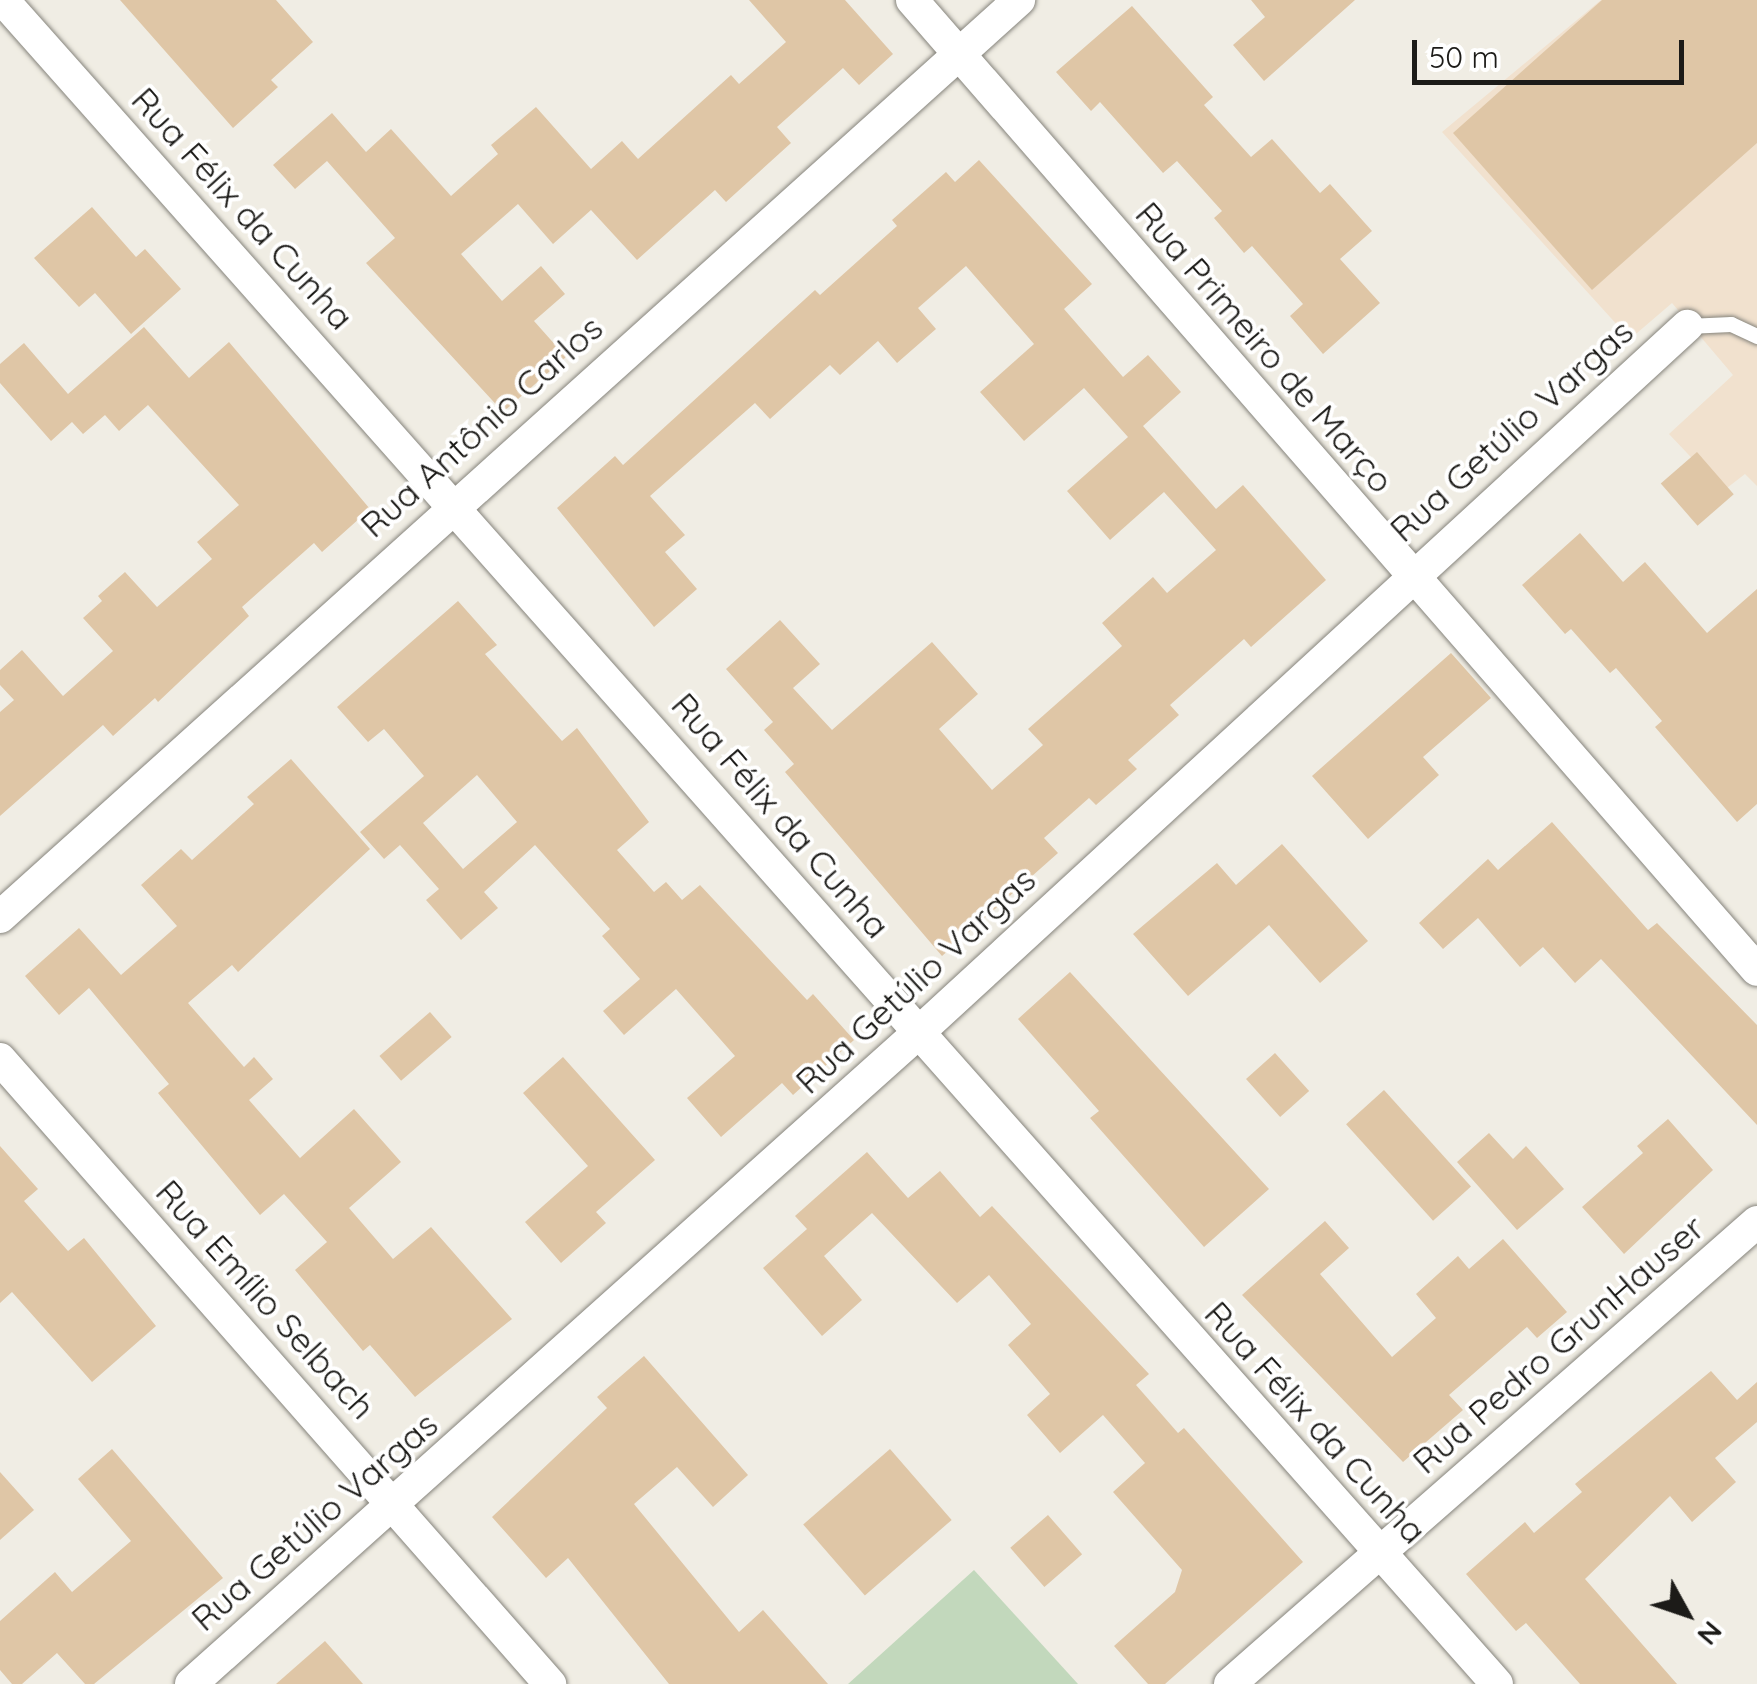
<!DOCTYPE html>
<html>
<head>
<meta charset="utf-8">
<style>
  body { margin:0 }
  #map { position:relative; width:1757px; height:1684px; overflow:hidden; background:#f0ede4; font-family:Quicksand,sans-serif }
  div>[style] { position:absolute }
  .industrial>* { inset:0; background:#f1e1ce }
  .green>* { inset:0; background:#c2d8bc }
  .building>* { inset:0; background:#dfc6a6; transform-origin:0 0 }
  .roads { filter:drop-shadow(0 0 2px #86847c) drop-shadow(0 0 2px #86847c) }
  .lane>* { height:15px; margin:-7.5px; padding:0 7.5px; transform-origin:7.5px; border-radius:7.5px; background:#fff }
  .street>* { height:32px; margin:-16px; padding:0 16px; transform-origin:16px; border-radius:16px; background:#fff }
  span { translate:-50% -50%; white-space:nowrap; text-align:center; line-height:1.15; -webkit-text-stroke:8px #fff; paint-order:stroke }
  .street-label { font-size:35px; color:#1c1b18 }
  .north { position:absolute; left:1637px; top:1564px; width:100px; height:100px; -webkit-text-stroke:8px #fff; paint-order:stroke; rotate:130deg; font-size:28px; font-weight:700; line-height:40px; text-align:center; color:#1c1b18 }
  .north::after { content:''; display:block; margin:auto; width:35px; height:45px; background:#1c1b18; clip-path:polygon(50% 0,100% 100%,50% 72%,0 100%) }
  .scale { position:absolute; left:1412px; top:40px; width:272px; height:45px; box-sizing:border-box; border:5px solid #1c1b18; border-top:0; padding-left:12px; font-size:30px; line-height:35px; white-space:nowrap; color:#1c1b18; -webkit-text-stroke:8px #fff; paint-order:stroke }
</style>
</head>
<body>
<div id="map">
  <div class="industrial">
    <div style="clip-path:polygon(1601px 0,1757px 0,1757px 486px,1745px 474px,1723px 491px,1669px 434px,1733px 375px,1672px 303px,1630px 339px,1442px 132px)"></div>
  </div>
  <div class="green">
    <div style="clip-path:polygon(974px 1570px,1078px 1684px,848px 1684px)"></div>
  </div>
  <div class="building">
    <div style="clip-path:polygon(120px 0,276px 0,313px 42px,271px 80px,278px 87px,233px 128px)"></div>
    <div style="clip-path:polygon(749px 0,845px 0,893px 54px,859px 85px,843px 68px,777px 127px,791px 143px,726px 202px,715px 190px,637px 260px,591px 210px,553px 244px,518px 204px,461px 254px,502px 301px,541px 266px,565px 294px,534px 321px,566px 357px,503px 412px,366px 263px,395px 238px,327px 161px,295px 189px,273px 165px,332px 113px,366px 152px,391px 129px,451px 196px,498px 154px,491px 145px,536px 107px,591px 169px,622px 141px,638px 159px,731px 75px,739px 84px,786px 42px)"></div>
    <div style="clip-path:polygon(1251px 0,1355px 0,1264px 81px,1233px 45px,1265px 17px)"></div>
    <div style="clip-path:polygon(1602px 0,1757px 0,1757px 143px,1592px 290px,1453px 133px)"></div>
    <div style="clip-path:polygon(1132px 6px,1213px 97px,1204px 105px,1251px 157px,1272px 139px,1320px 193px,1330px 184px,1372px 231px,1340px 259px,1380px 303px,1323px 354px,1290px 316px,1303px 304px,1252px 246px,1244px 253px,1214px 218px,1222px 211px,1177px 161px,1163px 173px,1100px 102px,1091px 111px,1056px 72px)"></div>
    <div style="clip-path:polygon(979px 160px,1092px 284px,1064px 309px,1123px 377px,1148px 355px,1181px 392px,1143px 426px,1216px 509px,1243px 485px,1326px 580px,1251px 647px,1244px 639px,1170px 705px,1179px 715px,1128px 760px,1137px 769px,1096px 805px,1089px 798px,1044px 838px,1058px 853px,942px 956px,785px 772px,794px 764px,764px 730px,773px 722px,726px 669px,780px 620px,820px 664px,793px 688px,832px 730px,932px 642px,978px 694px,939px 729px,992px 790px,1043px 745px,1028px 729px,1122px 646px,1102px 623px,1153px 577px,1167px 593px,1216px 550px,1164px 492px,1110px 540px,1067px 491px,1128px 437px,1084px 388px,1024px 441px,980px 392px,1034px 344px,966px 266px,918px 308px,936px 329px,897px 363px,878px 341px,840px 375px,830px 365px,770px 419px,755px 403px,650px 496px,685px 535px,665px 552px,697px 589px,654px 627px,557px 508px,615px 456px,623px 465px,815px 290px,820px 295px,897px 226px,892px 220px,946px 172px,955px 182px)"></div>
    <div style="clip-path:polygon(92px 207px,136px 257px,145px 249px,181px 289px,131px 334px,95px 293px,79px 307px,34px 258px)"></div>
    <div style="clip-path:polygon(144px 327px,189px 378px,229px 342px,370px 509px,322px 552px,314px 543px,242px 607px,249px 616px,158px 702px,155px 698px,113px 736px,103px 725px,0 816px,0 712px,14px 700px,0 685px,0 670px,22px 650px,63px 696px,113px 651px,83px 618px,102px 601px,98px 596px,125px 572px,157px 607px,212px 559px,197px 542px,239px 505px,148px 405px,119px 431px,105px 415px,83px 434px,72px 422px,51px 441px,0 383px,0 364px,24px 343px,68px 394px)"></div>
    <div style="left:1697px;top:452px;width:56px;height:48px;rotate:49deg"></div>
    <div style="clip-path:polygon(1580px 533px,1623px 582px,1645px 562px,1707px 633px,1757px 589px,1757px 804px,1737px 822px,1655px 727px,1662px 721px,1616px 668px,1610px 673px,1571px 629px,1565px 634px,1522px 585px)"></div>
    <div style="clip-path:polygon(evenodd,458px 601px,497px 645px,485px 654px,562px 741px,577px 728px,649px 822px,617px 850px,654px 892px,666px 882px,682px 900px,700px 885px,807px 1000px,813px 994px,854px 1040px,793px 1095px,782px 1083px,721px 1137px,687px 1098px,735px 1056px,676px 989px,624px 1035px,603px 1011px,640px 979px,602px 936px,610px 929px,535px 845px,484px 892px,498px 908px,461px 940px,426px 900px,439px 889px,400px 845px,384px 859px,360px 832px,424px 776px,384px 729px,368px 742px,337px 707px,458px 601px,477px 775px,517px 822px,463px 869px,423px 823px,477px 775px)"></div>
    <div style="clip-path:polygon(1451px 653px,1491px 698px,1423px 757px,1439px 775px,1368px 839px,1312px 776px)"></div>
    <div style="clip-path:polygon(291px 759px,370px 849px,238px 972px,232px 965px,188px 1003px,244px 1067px,254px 1057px,273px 1079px,249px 1100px,300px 1158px,354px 1109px,401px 1162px,349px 1208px,393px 1259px,431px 1227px,512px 1319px,415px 1397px,370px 1345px,363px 1351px,295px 1270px,327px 1242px,284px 1194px,260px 1215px,158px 1093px,169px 1084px,89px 988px,59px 1015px,25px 976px,79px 928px,121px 975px,177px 926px,141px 885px,181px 849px,192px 860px,254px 804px,247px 797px)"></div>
    <div style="clip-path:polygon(1552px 822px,1648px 930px,1657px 923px,1757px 1025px,1757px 1125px,1601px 959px,1575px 983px,1543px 947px,1520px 967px,1478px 918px,1443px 949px,1419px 923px,1488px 859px,1498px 870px)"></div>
    <div style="clip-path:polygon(1282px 844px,1368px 941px,1320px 983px,1269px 925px,1188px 996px,1133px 934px,1217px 863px,1236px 885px)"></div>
    <div style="clip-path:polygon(1070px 972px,1269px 1189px,1204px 1247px,1090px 1118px,1099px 1111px,1018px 1019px)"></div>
    <div style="left:430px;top:1012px;width:33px;height:67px;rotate:49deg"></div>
    <div style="left:1275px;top:1053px;width:51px;height:39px;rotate:48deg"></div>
    <div style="clip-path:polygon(563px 1057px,655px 1160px,596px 1212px,606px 1223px,561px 1263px,525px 1222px,588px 1166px,523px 1093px)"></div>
    <div style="left:1384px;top:1090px;width:130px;height:51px;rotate:48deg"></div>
    <div style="clip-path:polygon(1668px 1119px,1713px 1170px,1624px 1254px,1582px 1207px,1643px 1153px,1637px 1146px)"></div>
    <div style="clip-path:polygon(1489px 1133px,1513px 1159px,1526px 1146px,1564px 1189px,1517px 1230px,1457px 1162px)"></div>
    <div style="clip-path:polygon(0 1146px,38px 1189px,24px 1201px,68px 1251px,84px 1238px,156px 1326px,92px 1382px,12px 1292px,0 1303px)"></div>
    <div style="clip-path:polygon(867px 1152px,908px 1198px,940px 1171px,980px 1217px,992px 1206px,1149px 1374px,1136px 1385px,1178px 1433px,1184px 1428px,1303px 1562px,1165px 1684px,1148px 1684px,1114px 1646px,1175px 1592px,1182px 1570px,1113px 1492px,1145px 1463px,1103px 1415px,1060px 1453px,1027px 1415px,1050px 1394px,1008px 1345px,1031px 1324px,989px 1275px,957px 1303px,872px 1213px,824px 1256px,862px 1300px,822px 1336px,763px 1268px,807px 1229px,795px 1216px)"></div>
    <div style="clip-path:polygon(1325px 1221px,1349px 1248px,1320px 1274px,1392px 1357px,1436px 1318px,1416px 1294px,1458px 1256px,1469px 1269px,1503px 1239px,1567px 1312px,1537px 1338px,1527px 1327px,1449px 1395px,1463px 1410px,1403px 1462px,1242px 1295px)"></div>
    <div style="clip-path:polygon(644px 1356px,748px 1475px,713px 1507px,677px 1467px,634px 1504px,739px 1632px,763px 1610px,828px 1684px,669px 1684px,568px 1558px,546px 1578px,492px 1517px,607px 1408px,597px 1397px)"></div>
    <div style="clip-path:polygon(1711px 1371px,1737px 1400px,1757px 1382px,1757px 1422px,1715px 1458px,1736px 1482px,1692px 1522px,1670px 1496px,1585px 1579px,1677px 1684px,1580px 1684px,1526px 1623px,1516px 1631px,1466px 1574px,1525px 1522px,1534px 1533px,1582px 1492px,1575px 1484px)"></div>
    <div style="clip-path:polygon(112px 1449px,223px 1578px,94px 1684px,85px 1684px,57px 1653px,22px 1684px,12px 1684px,0 1670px,0 1621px,55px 1572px,72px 1592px,131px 1541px,78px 1479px)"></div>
    <div style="left:890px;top:1449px;width:94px;height:115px;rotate:49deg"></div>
    <div style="clip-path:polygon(0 1472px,34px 1510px,0 1540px)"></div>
    <div style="left:1048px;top:1515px;width:52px;height:50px;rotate:49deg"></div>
    <div style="clip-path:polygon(325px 1641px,363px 1684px,276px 1684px)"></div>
  </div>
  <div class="roads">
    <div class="lane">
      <div style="left:1687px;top:326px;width:44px;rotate:-2.6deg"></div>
      <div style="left:1731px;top:324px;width:29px;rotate:25deg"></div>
    </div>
    <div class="street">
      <div style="left:3px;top:0;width:2251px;rotate:48.42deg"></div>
      <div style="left:912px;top:0;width:1286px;rotate:48.94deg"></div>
      <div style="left:0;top:917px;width:1371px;rotate:-41.98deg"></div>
      <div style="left:0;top:1059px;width:833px;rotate:48.65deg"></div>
      <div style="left:191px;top:1684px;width:976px;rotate:-41.84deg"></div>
      <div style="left:918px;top:1033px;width:1045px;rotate:-42.59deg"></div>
      <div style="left:1230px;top:1684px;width:701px;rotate:-41.24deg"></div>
    </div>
  </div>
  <div class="street-label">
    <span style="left:243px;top:208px;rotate:48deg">Rua Félix da Cunha</span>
    <span style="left:1265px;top:347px;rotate:49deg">Rua Primeiro de Março</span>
    <span style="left:481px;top:426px;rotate:-42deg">Rua Antônio Carlos</span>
    <span style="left:1511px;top:430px;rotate:-42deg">Rua Getúlio Vargas</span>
    <span style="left:781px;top:815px;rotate:49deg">Rua Félix da Cunha</span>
    <span style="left:915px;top:980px;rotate:-43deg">Rua Getúlio Vargas</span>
    <span style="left:266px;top:1299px;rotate:48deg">Rua Emílio Selbach</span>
    <span style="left:1558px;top:1344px;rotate:-41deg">Rua Pedro GrunHauser</span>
    <span style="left:1316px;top:1422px;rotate:48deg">Rua Félix da Cunha</span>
    <span style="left:314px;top:1521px;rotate:-41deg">Rua Getúlio Vargas</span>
  </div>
  <div class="north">N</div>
  <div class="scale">50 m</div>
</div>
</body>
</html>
